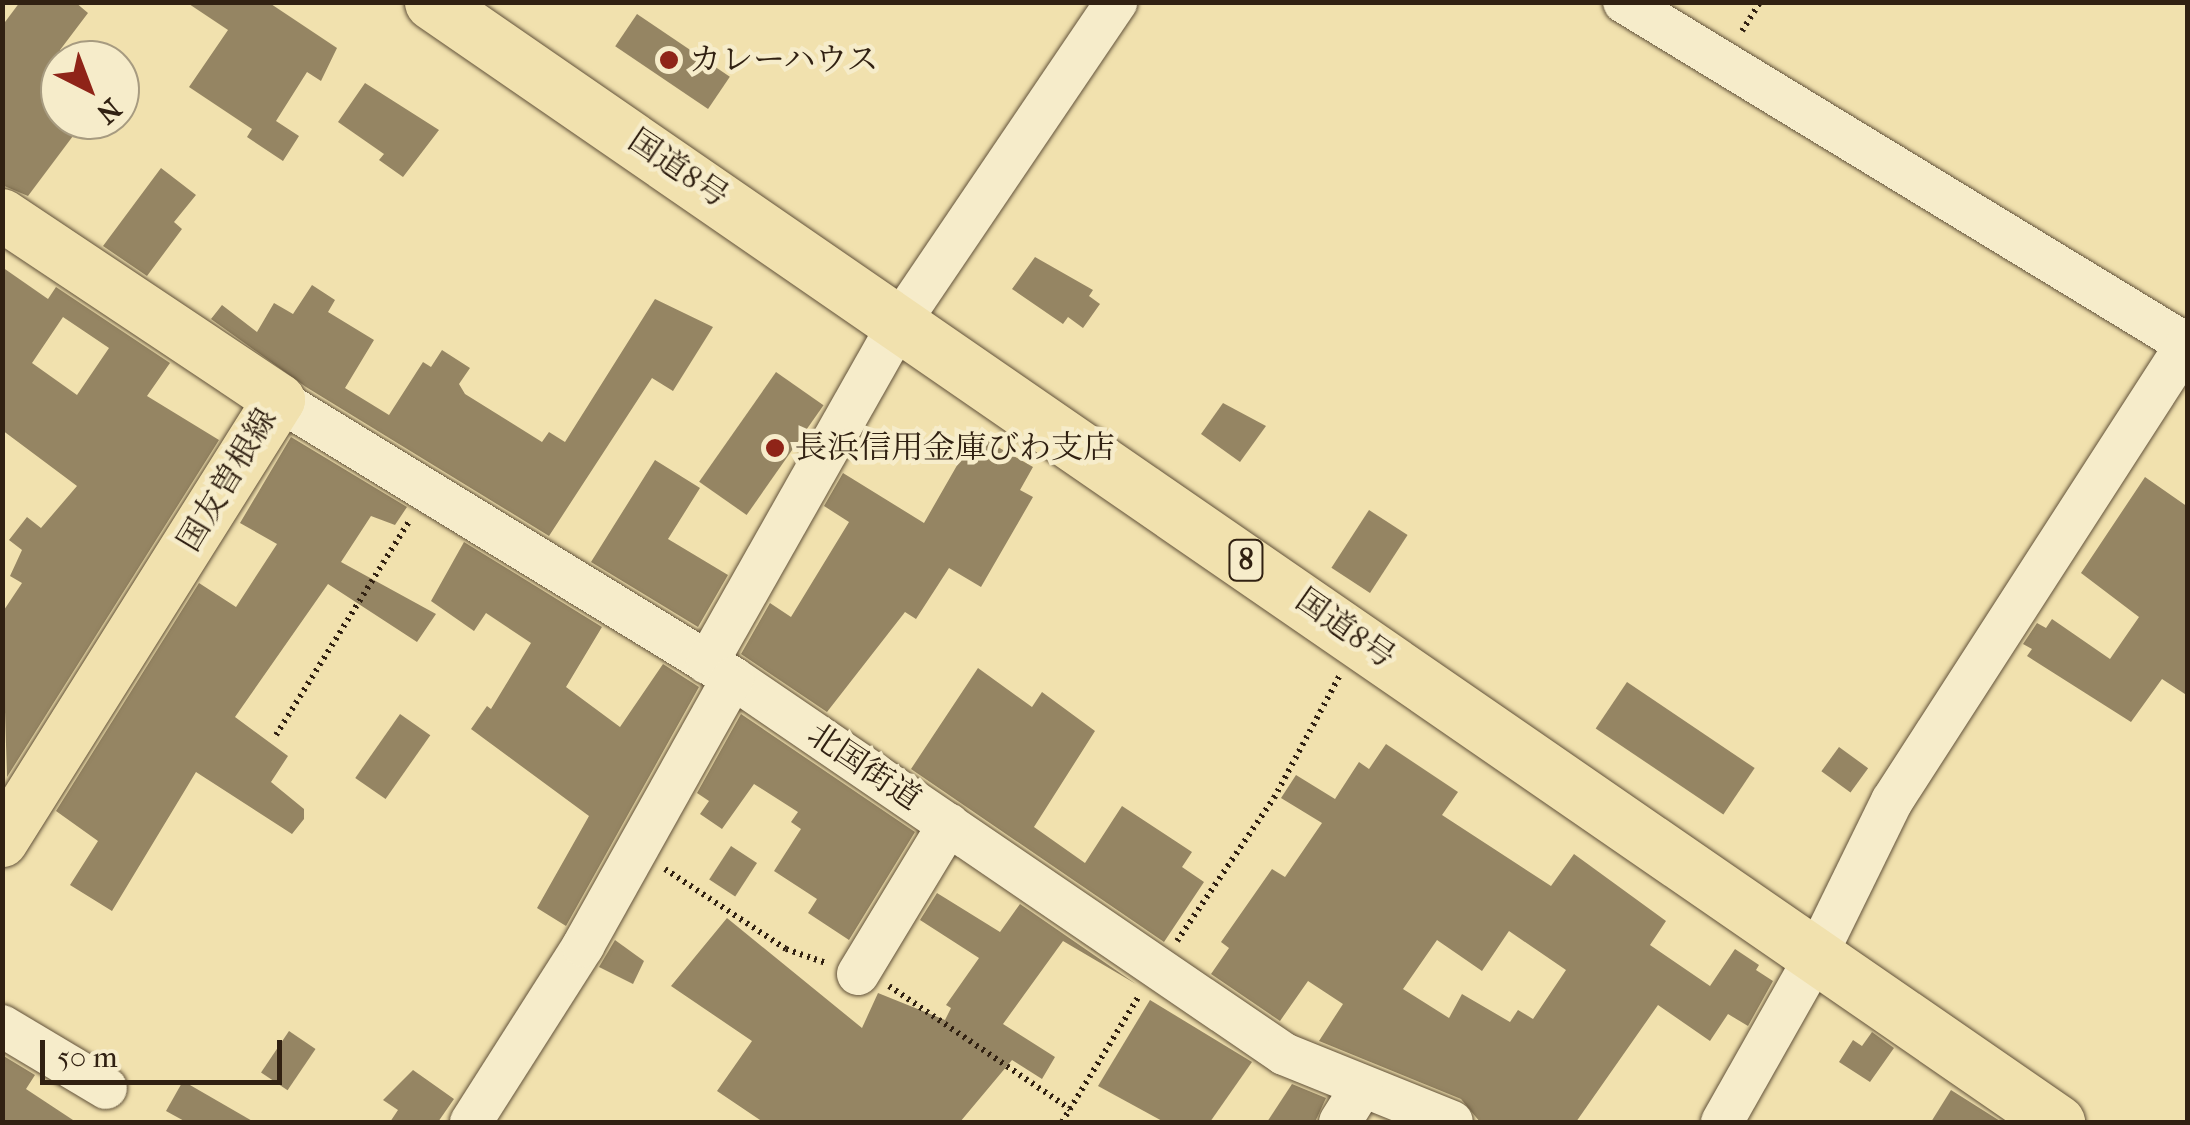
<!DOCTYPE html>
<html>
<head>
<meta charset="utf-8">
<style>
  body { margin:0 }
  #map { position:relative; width:2190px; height:1125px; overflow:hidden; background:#f1e1ae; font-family:"IM FELL French Canon","Noto Serif JP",serif }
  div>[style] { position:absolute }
  .building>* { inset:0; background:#958563; transform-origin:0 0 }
  .path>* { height:6px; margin-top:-3px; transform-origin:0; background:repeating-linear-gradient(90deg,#312112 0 2.5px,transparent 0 7.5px) }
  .roads { filter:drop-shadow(0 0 2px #615139) drop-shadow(0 0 2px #615139) }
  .minor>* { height:42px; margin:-21px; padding:0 21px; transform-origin:21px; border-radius:21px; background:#f6ecca }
  .major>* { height:52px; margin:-26px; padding:0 26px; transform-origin:26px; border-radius:26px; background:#f1e1ae }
  .highway>* { height:55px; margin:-27.5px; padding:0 27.5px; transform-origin:27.5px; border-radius:27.5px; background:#f1e1ae }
  .dots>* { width:28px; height:28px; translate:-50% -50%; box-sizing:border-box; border:5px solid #f6ecca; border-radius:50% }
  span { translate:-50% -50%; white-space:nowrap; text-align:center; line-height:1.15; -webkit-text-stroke:9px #f6ecca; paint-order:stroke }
  .shield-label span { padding:2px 8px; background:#f6ecca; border:2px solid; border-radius:8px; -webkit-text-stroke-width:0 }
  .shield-label { font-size:30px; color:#312112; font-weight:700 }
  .poi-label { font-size:32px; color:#312112 }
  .left { translate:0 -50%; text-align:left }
  .street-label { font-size:32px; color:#312112 }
  .frame { position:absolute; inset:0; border:5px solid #312112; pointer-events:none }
  .north { position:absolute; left:40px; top:40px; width:100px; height:100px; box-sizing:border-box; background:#f6ecca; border:2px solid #a79b80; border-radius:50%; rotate:138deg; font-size:28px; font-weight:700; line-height:40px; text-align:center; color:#312112 }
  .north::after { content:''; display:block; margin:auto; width:35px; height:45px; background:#8f2418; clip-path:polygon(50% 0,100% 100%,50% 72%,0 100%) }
  .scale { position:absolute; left:40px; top:1040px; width:242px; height:45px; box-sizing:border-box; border:5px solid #312112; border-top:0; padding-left:12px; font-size:30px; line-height:35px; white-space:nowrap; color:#312112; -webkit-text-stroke:8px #f6ecca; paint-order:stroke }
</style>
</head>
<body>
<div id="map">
  <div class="building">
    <div style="clip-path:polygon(20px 2px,75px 2px,88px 13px,60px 50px,60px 120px,82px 124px,28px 196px,2px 185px,2px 26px)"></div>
    <div style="clip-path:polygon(186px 2px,268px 2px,337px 48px,321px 81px,307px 72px,276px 121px,299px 136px,283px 161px,247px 137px,252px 129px,189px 87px,228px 30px)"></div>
    <div style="left:637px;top:14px;width:112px;height:39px;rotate:34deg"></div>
    <div style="clip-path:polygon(365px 83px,439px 130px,403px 177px,379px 160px,384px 154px,338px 122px)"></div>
    <div style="clip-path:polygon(161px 168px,196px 195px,174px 222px,182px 229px,147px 276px,103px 246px)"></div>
    <div style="clip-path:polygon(1035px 257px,1093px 290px,1089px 296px,1100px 304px,1083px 328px,1068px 317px,1063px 324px,1012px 289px)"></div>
    <div style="clip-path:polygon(evenodd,2px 267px,48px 299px,56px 287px,170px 363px,147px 396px,219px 440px,7px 777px,2px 613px,22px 583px,10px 576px,22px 550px,9px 540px,27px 517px,41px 528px,77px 486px,2px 430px,2px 267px,63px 317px,109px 348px,77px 395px,32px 363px,63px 317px)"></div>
    <div style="clip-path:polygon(312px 285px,335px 300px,328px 312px,374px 340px,345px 388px,389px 415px,423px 362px,431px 367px,442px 350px,470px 368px,459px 384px,465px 394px,542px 442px,549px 432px,565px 442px,655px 299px,713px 327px,673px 391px,652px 378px,549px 536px,306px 387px,211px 319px,222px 305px,257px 332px,274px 303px,293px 314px)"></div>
    <div style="left:776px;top:372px;width:58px;height:134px;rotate:35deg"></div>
    <div style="clip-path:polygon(1223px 403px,1266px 426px,1240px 462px,1201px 434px)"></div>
    <div style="clip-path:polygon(975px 434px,1033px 467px,1020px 490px,1033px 497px,981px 587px,949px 568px,916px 619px,905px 612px,827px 712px,741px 654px,770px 603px,791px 617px,849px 522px,824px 506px,843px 473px,924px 523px)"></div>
    <div style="clip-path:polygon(291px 437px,407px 507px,395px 525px,371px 516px,341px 562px,436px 614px,417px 642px,328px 584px,235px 717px,288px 756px,271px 782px,304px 809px,304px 819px,292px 834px,196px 772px,112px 911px,70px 885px,98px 841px,56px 811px,199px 583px,236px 607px,277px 544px,240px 523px)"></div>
    <div style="clip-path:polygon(655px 460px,700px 488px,668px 539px,728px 575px,698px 627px,591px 562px)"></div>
    <div style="clip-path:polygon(2145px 477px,2188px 507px,2188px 696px,2162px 679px,2131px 722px,2027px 656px,2032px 649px,2023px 644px,2037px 623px,2046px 628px,2052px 619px,2110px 659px,2139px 617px,2081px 573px)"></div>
    <div style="left:1369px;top:510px;width:46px;height:69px;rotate:33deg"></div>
    <div style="clip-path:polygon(464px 542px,602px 627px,566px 687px,620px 727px,663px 664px,699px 687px,566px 926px,537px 908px,589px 816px,471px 729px,487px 706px,491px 709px,531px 643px,486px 613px,474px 631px,431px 601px)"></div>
    <div style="clip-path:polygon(978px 668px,1032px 707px,1042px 692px,1095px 731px,1034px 827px,1085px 863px,1122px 806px,1192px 852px,1182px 867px,1204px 882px,1164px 942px,911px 769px)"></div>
    <div style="left:1627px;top:682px;width:154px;height:56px;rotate:34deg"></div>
    <div style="left:400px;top:714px;width:37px;height:78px;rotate:35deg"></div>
    <div style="clip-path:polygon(741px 714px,915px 832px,849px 940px,808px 913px,817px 899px,774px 871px,801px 829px,791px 822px,798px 812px,754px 784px,722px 829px,700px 814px,709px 801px,697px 793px)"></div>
    <div style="clip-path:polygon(evenodd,1386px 744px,1458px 792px,1442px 815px,1551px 886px,1574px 854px,1666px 921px,1650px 945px,1710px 986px,1735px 949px,1759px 965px,1756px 970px,1773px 981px,1748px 1026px,1728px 1014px,1710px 1041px,1658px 1005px,1576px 1122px,1480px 1122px,1461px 1099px,1319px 1041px,1343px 1004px,1308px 981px,1280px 1021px,1211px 974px,1229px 948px,1221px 942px,1272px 869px,1285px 877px,1322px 823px,1281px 798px,1296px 775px,1335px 799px,1359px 762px,1369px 769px,1386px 744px,1509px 931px,1566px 970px,1533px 1019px,1518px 1010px,1510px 1022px,1462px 994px,1449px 1018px,1403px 989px,1437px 940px,1482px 971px,1509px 931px)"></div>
    <div style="left:1839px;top:747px;width:36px;height:30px;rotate:36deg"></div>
    <div style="left:731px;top:846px;width:31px;height:40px;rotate:33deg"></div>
    <div style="clip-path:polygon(937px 893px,1000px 932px,1020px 904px,1136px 984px,1063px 941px,1003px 1024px,1055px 1057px,1042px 1079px,1012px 1060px,960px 1122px,763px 1122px,717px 1091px,752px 1041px,671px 986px,727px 918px,862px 1028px,878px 993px,945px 1020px,951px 1008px,946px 1005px,979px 958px,920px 920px)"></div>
    <div style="clip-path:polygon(615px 940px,644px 961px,633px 984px,599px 967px)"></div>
    <div style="clip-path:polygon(1150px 1000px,1252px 1062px,1210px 1122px,1164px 1122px,1098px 1086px)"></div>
    <div style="left:289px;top:1031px;width:32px;height:50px;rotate:34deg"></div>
    <div style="clip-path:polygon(1872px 1032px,1894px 1048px,1870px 1082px,1839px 1062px,1853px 1040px,1862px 1046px)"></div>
    <div style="clip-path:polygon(2px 1055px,35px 1075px,26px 1089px,76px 1122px,2px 1122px)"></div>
    <div style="clip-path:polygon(413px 1070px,454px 1099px,438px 1122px,390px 1122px,398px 1110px,383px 1100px)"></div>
    <div style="clip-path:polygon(183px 1081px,254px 1122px,186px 1122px,166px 1111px)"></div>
    <div style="clip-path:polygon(1292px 1084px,1326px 1098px,1315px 1122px,1267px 1122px)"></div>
    <div style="clip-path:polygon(1951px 1090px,2000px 1121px,2003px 1122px,1931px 1122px)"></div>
  </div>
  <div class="path">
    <div style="left:1742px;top:31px;width:34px;rotate:-58deg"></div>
    <div style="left:276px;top:735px;width:252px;rotate:-58.1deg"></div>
    <div style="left:665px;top:869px;width:145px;rotate:33.5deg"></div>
    <div style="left:786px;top:949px;width:42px;rotate:19.3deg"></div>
    <div style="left:1177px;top:941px;width:173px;rotate:-55.9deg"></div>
    <div style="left:1274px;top:798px;width:140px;rotate:-61.8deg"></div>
    <div style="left:889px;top:986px;width:219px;rotate:34.2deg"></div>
    <div style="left:1062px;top:1122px;width:148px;rotate:-58.6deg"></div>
  </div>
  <div class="roads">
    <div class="minor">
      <div style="left:1624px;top:2px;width:658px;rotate:31.32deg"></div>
      <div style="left:279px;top:400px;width:532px;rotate:31.48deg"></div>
      <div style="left:733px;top:678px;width:667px;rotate:34.31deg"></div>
      <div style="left:1284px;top:1054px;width:181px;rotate:22deg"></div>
      <div style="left:707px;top:663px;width:394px;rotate:-60.5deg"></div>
      <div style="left:901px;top:320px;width:384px;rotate:-55.9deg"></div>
      <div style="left:858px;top:974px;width:175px;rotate:-58.8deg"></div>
      <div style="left:2px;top:1026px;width:121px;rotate:30.8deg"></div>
      <div style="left:471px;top:1122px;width:209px;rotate:-57.5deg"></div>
      <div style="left:583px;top:946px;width:307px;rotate:-60.8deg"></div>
      <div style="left:1340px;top:1122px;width:41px;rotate:-57.8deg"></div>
      <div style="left:1722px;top:1122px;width:191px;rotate:-60.5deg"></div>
      <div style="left:1816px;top:956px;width:173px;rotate:-63.9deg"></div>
      <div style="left:1892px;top:801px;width:546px;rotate:-57.18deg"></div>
    </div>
    <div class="major">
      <div style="left:2px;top:215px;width:333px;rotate:33.7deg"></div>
      <div style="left:279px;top:400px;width:521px;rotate:122.13deg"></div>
    </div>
    <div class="highway">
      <div style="left:432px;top:2px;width:1974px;rotate:34.58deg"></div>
    </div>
  </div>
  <div class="dots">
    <div style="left:669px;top:60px;background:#8f2418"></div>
    <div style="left:775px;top:448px;background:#8f2418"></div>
  </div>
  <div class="shield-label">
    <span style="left:1246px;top:560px">8</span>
  </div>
  <div class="poi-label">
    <span class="left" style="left:689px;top:60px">カレーハウス</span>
    <span class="left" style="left:795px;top:448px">長浜信用金庫びわ支店</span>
  </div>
  <div class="street-label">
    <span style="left:678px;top:169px;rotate:34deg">国道8号</span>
    <span style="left:228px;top:480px;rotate:-59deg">国友曽根線</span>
    <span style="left:1345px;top:629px;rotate:35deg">国道8号</span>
    <span style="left:864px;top:767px;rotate:34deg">北国街道</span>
  </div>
  <div class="frame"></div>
  <div class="north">N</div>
  <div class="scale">50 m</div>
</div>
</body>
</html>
